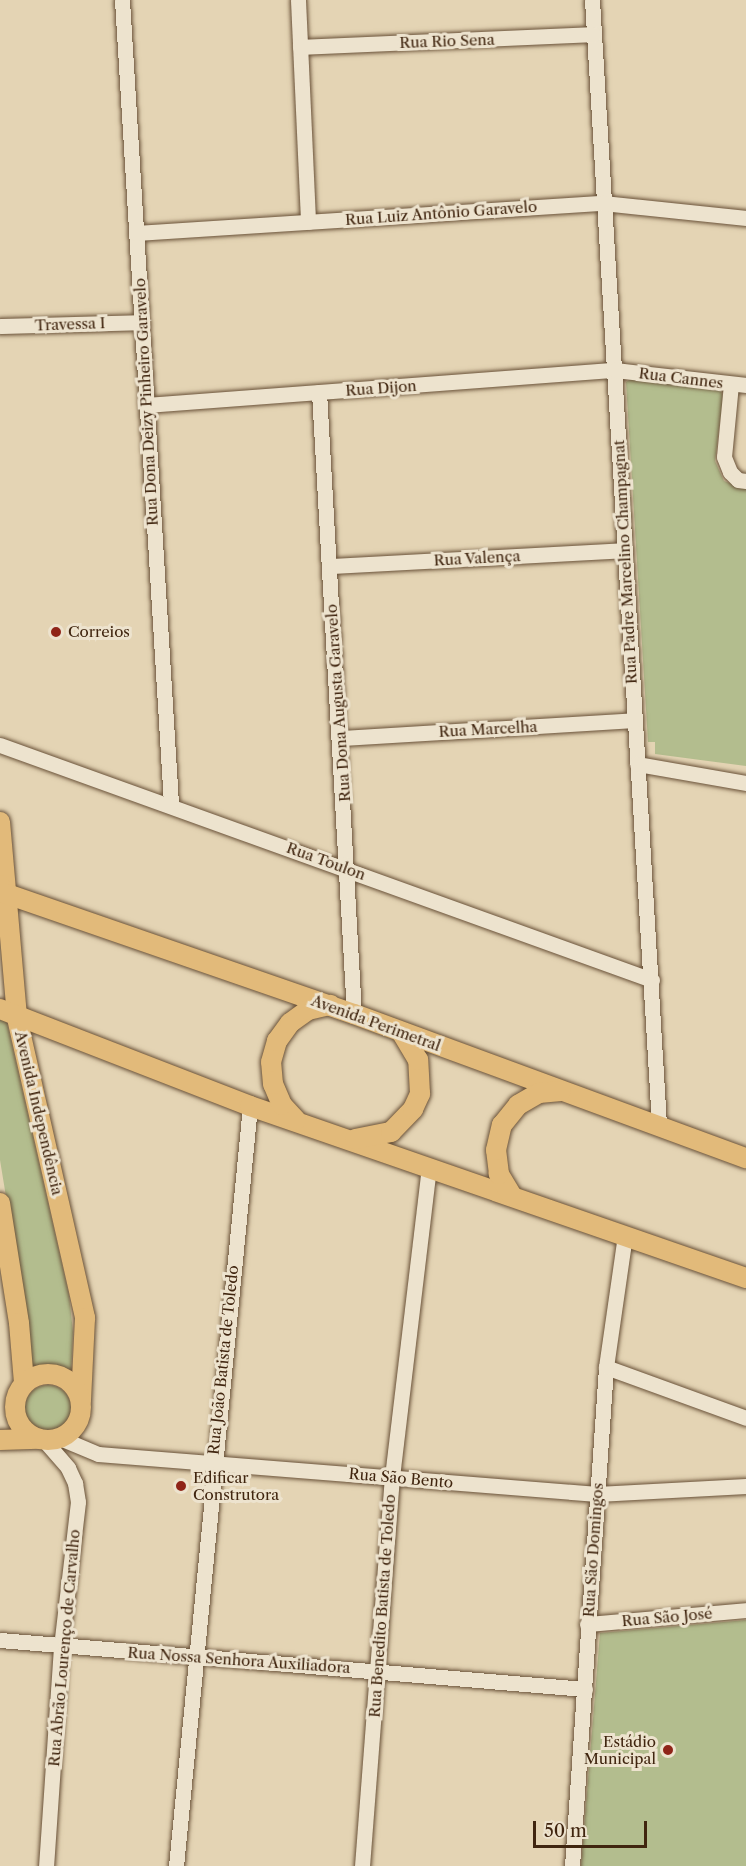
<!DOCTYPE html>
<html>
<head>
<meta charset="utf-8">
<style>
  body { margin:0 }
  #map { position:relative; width:746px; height:1866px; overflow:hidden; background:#e4d4b4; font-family:"Libre Caslon Text",serif }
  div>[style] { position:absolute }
  .green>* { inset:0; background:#b3bd8e }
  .round { border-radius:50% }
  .roads { filter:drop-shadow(0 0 2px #695138) drop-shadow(0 0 2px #695138) }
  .minor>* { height:15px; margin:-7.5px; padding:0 7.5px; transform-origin:7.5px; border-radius:7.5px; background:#ede3ce }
  .major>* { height:20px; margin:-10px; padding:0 10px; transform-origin:10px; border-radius:10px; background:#e2ba7a }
  .major>.ring { margin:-10px; padding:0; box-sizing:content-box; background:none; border:20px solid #e2ba7a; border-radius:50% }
  .dots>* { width:16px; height:16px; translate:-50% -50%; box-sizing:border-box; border:3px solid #ede3ce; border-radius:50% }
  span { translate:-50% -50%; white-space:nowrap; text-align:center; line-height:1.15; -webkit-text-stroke:6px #ede3ce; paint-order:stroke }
  .street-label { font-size:15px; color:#40250f }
  .poi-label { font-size:15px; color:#40250f }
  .left { translate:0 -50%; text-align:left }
  .right { translate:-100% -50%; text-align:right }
  .scale { position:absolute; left:533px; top:1821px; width:114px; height:27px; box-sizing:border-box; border:3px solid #40250f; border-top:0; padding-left:8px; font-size:18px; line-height:21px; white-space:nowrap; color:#40250f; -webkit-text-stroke:4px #ede3ce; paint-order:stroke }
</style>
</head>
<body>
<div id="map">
  <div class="green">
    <div style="clip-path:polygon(631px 379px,720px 389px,723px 397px,715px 461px,724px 481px,746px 489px,746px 766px,655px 754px,655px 742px,648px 742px,626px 382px)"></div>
    <div style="clip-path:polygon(0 1018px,7px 1023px,69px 1295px,73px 1332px,71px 1374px,52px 1365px,25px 1367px,26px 1319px,0 1160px)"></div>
    <div class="round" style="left:25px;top:1385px;width:46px;height:46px"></div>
    <div style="clip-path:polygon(746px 1620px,746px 1866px,581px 1866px,600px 1633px)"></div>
  </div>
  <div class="roads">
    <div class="minor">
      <div style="left:122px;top:0;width:805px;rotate:86.51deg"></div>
      <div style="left:298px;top:0;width:222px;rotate:87.4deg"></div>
      <div style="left:592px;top:0;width:1127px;rotate:86.59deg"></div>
      <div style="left:300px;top:47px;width:294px;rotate:-2.5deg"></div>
      <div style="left:136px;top:233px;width:468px;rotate:-3.7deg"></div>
      <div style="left:603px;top:203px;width:144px;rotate:6deg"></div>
      <div style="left:0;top:326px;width:140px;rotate:-1.6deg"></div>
      <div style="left:731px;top:384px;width:73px;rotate:95.5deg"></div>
      <div style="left:724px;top:457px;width:16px;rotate:68deg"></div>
      <div style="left:730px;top:472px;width:11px;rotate:45deg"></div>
      <div style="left:738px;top:480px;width:8px;rotate:7deg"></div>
      <div style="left:319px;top:392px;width:623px;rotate:86.78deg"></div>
      <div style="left:146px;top:405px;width:470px;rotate:-4.3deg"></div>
      <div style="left:615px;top:370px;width:132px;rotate:6.5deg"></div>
      <div style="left:330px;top:566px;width:295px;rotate:-3.1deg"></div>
      <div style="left:342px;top:738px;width:293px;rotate:-3.5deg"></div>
      <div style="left:0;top:745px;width:693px;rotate:19.82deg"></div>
      <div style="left:637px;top:764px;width:111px;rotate:9.9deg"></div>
      <div style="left:606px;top:1367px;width:149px;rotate:20deg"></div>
      <div style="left:60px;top:1438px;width:41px;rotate:22.8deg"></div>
      <div style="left:98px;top:1454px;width:501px;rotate:4.58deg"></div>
      <div style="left:597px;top:1494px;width:149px;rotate:-3.1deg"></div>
      <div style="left:44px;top:1440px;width:37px;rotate:49deg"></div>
      <div style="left:68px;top:1468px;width:17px;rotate:65deg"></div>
      <div style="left:75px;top:1483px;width:19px;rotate:81deg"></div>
      <div style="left:78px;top:1502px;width:146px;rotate:96.7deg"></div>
      <div style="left:61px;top:1647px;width:220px;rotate:93.9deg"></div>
      <div style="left:587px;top:1624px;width:160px;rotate:-5deg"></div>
      <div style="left:0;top:1640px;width:587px;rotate:4.79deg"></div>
      <div style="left:176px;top:1866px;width:764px;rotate:-84.44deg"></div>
      <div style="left:362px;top:1866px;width:390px;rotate:-85.6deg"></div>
      <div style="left:392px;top:1477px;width:311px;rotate:-83.2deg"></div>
      <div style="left:572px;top:1866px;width:500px;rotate:-86.1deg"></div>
      <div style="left:606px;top:1367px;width:133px;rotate:-81.8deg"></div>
    </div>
    <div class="major">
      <div style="left:0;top:822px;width:197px;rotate:85deg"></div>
      <div style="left:17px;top:1018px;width:308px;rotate:77.2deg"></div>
      <div style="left:85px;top:1318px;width:83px;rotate:92.8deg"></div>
      <div style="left:0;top:885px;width:9px;rotate:63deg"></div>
      <div style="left:4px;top:893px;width:370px;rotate:19.1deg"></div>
      <div style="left:354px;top:1014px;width:418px;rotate:20.2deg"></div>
      <div style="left:0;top:1009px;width:268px;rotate:21.2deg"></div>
      <div style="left:250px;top:1106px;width:525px;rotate:19.13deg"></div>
      <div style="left:296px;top:1120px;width:21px;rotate:-133deg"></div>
      <div style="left:282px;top:1105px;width:23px;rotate:-113deg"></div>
      <div style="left:273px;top:1084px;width:22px;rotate:-95deg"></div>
      <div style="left:271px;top:1062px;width:22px;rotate:-74deg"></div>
      <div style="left:277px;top:1041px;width:22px;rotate:-54deg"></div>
      <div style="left:290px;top:1023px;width:22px;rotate:-36deg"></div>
      <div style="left:308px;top:1010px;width:23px;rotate:-13deg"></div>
      <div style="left:355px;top:1139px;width:37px;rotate:-11deg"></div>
      <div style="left:391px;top:1132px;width:32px;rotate:-46deg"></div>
      <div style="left:413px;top:1109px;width:17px;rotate:-65deg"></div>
      <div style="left:420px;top:1094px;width:34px;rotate:-93deg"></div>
      <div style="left:418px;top:1060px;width:33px;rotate:-121deg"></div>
      <div style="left:512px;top:1196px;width:26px;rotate:-121deg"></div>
      <div style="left:499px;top:1174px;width:24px;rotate:-97deg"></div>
      <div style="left:496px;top:1150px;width:26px;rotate:-77deg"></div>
      <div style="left:502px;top:1125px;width:26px;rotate:-51deg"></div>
      <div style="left:518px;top:1105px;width:24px;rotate:-30deg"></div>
      <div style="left:539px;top:1093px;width:22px;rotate:-5deg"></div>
      <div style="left:0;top:1203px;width:121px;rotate:81deg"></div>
      <div style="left:19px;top:1323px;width:60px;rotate:85.2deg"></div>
      <div class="ring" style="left:15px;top:1374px;width:46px;height:46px"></div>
      <div style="left:0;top:1440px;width:38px;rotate:-2deg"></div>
    </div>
  </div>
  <div class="dots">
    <div style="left:56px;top:632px;background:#8f2418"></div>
    <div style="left:181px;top:1486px;background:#8f2418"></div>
    <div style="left:668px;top:1750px;background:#8f2418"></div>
  </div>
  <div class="street-label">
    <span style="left:447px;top:41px;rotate:-2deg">Rua Rio Sena</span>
    <span style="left:441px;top:213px;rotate:-4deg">Rua Luiz Antônio Garavelo</span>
    <span style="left:70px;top:324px;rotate:-2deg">Travessa I</span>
    <span style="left:681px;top:378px;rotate:7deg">Rua Cannes</span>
    <span style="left:381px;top:388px;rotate:-4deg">Rua Dijon</span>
    <span style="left:146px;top:402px;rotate:-93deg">Rua Dona Deizy Pinheiro Garavelo</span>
    <span style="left:477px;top:558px;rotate:-3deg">Rua Valença</span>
    <span style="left:625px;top:562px;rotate:-93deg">Rua Padre Marcelino Champagnat</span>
    <span style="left:338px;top:703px;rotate:-94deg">Rua Dona Augusta Garavelo</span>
    <span style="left:488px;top:729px;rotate:-3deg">Rua Marcelha</span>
    <span style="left:326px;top:861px;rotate:20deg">Rua Toulon</span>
    <span style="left:376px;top:1023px;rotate:20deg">Avenida Perimetral</span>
    <span style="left:39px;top:1113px;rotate:77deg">Avenida Independência</span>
    <span style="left:223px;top:1360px;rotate:-84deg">Rua João Batista de Toledo</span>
    <span style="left:401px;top:1478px;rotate:5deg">Rua São Bento</span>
    <span style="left:593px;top:1550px;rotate:-86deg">Rua São Domingos</span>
    <span style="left:382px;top:1606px;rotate:-86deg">Rua Benedito Batista de Toledo</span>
    <span style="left:667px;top:1617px;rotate:-5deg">Rua São José</span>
    <span style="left:64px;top:1648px;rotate:-85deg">Rua Abrão Lourenço de Carvalho</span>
    <span style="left:239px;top:1660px;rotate:4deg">Rua Nossa Senhora Auxiliadora</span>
  </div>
  <div class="poi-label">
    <span class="left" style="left:68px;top:632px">Correios</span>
    <span class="left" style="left:193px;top:1486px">Edificar<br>Construtora</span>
    <span class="right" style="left:656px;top:1750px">Estádio<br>Municipal</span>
  </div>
  <div class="scale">50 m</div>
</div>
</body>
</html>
